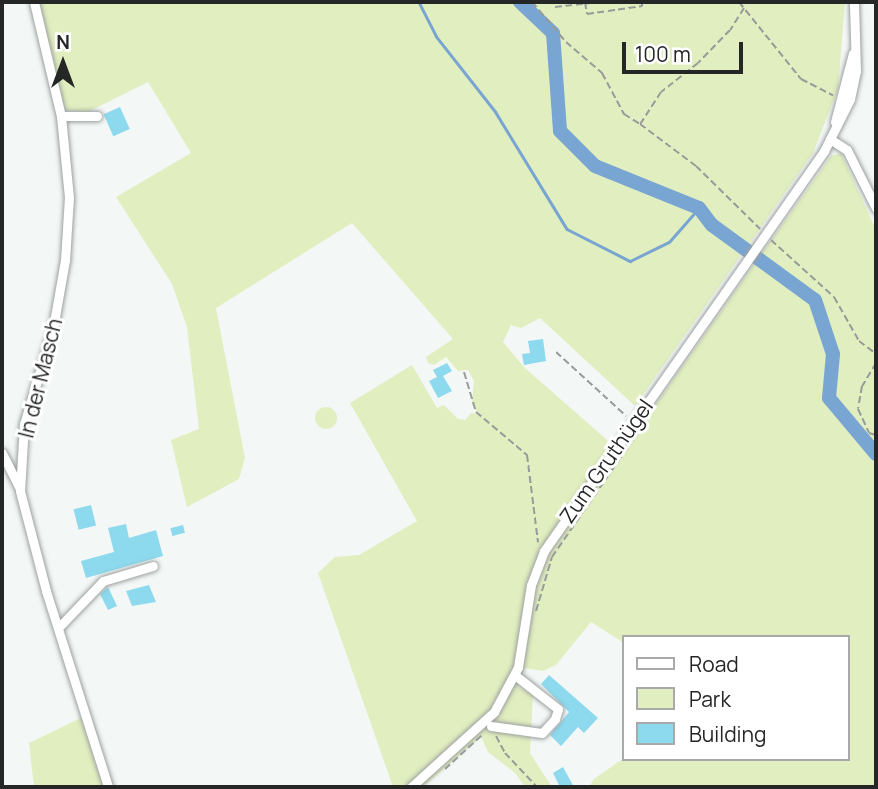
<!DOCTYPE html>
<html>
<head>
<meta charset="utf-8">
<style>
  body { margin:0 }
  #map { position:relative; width:878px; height:789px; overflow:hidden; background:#f3f8f7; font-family:Manrope,sans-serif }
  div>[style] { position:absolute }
  .green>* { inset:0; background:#e1eebf }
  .round { border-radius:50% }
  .stream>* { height:2.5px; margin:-1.25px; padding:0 1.25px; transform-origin:1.25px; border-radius:1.25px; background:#79a5d2 }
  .river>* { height:14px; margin:-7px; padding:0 7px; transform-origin:7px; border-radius:7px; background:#79a5d2 }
  .building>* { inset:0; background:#8dd9ee; transform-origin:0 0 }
  .path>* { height:2px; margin-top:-1px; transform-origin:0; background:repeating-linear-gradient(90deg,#989b9a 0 7px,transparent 0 10.5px) }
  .roads { filter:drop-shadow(0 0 2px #9ca1a0) drop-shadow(0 0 2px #9ca1a0) }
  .minor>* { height:9px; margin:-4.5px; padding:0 4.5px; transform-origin:4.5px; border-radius:4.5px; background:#fff }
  span { translate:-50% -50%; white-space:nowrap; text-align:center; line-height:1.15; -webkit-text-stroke:6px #fff; paint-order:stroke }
  .street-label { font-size:21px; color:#252726 }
  .frame { position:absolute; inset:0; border:4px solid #252726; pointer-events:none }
  .legend { position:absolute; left:622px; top:635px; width:228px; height:126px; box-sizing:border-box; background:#fff; border:2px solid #a8a9a8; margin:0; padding:9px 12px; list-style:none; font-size:21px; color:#252726 }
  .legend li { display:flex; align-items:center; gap:14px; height:35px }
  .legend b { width:35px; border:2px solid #a8a9a8 }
  .north { position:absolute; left:28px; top:28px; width:70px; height:70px; -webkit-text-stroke:5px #fff; paint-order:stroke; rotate:0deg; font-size:19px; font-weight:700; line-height:28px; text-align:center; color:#252726 }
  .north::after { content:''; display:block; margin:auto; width:24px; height:32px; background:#252726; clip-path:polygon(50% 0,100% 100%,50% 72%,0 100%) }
  .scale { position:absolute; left:622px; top:42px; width:121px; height:32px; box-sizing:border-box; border:4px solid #252726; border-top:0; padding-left:9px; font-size:21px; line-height:24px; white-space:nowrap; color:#252726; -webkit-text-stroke:5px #fff; paint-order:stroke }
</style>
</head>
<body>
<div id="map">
  <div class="green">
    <div style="clip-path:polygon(34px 2px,845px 2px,838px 89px,813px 153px,635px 406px,540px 318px,521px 328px,511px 325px,503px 342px,525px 368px,614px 446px,639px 412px,650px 421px,653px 408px,766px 247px,831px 156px,841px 153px,876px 230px,876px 787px,589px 787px,594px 779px,624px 758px,848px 759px,848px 637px,624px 637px,624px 643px,591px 622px,556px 665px,543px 671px,525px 668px,518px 687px,533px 695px,530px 753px,552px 787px,525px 787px,515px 773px,488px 752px,481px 737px,423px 787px,393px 787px,318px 573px,335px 557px,359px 555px,417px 521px,350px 403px,412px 365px,437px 408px,444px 405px,458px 419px,465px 420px,471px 413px,479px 414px,472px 405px,474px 381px,468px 370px,458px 371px,446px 357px,434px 365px,428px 363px,426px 357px,453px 339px,352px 223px,216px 308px,245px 458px,239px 479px,187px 507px,171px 440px,199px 429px,187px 327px,172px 284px,116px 197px,191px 153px,148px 82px,88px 112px,60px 110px)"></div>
    <div class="round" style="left:315px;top:407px;width:22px;height:22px"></div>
    <div style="clip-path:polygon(87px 715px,107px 787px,34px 787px,29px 743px)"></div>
  </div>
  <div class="stream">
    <div style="left:419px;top:2px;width:38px;rotate:63deg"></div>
    <div style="left:436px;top:36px;width:95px;rotate:51.8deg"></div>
    <div style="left:495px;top:111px;width:138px;rotate:58.6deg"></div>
    <div style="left:567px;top:229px;width:71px;rotate:26.9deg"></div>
    <div style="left:630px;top:261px;width:43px;rotate:-26deg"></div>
    <div style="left:669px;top:242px;width:45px;rotate:-48.6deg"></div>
  </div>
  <div class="river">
    <div style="left:520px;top:2px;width:45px;rotate:43.2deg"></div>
    <div style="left:553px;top:33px;width:98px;rotate:85.9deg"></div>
    <div style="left:560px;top:131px;width:49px;rotate:45deg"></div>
    <div style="left:595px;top:166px;width:112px;rotate:22deg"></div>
    <div style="left:699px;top:208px;width:21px;rotate:53deg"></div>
    <div style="left:712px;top:225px;width:127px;rotate:36.1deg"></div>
    <div style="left:815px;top:300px;width:57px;rotate:71.6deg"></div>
    <div style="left:833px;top:354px;width:44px;rotate:95.2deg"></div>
    <div style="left:829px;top:398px;width:73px;rotate:50deg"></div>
  </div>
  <div class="building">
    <div style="left:120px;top:107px;width:24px;height:18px;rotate:66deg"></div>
    <div style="clip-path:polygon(543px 339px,546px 361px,524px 365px,522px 354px,530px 353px,528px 341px)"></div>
    <div style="clip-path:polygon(447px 363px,452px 371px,443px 376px,452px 391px,438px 398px,429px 381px,437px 377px,433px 370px)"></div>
    <div style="left:91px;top:505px;width:21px;height:18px;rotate:76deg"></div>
    <div style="clip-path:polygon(126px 524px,129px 538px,156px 530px,163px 556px,86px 578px,81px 561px,114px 552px,108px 528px)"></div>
    <div style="left:183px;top:525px;width:8px;height:13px;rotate:76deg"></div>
    <div style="clip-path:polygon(149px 585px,156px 602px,132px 606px,126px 591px)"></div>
    <div style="clip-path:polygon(108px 587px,117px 606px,108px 610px,100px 594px)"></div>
    <div style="clip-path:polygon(549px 675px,598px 718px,584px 733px,578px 727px,561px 746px,550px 735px,569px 712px,541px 684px)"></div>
    <div style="clip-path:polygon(563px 767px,574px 787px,560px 787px,553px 773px)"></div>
  </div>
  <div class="path">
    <div style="left:532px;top:2px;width:52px;rotate:49.6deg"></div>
    <div style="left:566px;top:42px;width:48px;rotate:40.7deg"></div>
    <div style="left:602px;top:73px;width:47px;rotate:61.8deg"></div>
    <div style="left:624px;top:114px;width:19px;rotate:32deg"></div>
    <div style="left:561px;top:2px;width:10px"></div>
    <div style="left:585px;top:2px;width:12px;rotate:81deg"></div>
    <div style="left:587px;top:14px;width:56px;rotate:-8.3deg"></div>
    <div style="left:642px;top:6px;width:4px;rotate:-90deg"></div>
    <div style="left:739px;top:2px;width:99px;rotate:51.2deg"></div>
    <div style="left:801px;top:79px;width:36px;rotate:27deg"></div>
    <div style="left:555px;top:7px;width:45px;rotate:-6.3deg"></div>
    <div style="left:744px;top:8px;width:26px;rotate:122deg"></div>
    <div style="left:730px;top:30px;width:46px;rotate:134.1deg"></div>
    <div style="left:698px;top:63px;width:47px;rotate:141.9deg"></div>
    <div style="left:661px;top:92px;width:38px;rotate:123deg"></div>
    <div style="left:640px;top:124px;width:70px;rotate:36.9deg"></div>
    <div style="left:696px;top:166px;width:90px;rotate:44.5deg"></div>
    <div style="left:771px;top:240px;width:85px;rotate:42.1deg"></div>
    <div style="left:834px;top:297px;width:51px;rotate:60.4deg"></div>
    <div style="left:859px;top:341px;width:21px;rotate:37deg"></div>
    <div style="left:556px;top:352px;width:95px;rotate:42.4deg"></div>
    <div style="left:876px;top:363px;width:27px;rotate:121deg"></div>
    <div style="left:862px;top:386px;width:23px;rotate:100deg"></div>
    <div style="left:858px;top:409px;width:26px;rotate:65deg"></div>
    <div style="left:869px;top:433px;width:7px;rotate:16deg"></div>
    <div style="left:464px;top:372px;width:42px;rotate:73.3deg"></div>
    <div style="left:476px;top:412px;width:67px;rotate:40.1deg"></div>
    <div style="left:527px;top:455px;width:88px;rotate:82.8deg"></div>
    <div style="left:536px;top:611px;width:56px;rotate:-73.5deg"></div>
    <div style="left:552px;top:557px;width:169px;rotate:-55.4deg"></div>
    <div style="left:496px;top:736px;width:19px;rotate:62deg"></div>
    <div style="left:505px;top:753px;width:47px;rotate:46.7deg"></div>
    <div style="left:445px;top:769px;width:50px;rotate:-42.6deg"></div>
  </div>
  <div class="roads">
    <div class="minor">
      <div style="left:34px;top:2px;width:117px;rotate:76.7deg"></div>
      <div style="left:61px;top:116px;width:81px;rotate:84.4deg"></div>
      <div style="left:69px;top:197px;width:63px;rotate:93.6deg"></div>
      <div style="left:65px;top:260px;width:69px;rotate:100deg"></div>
      <div style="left:53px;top:328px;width:100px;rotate:106.8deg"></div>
      <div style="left:24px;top:424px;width:67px;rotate:93.4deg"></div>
      <div style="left:20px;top:491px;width:103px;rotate:75.4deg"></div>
      <div style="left:46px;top:591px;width:206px;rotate:72.4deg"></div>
      <div style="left:61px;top:116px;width:36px"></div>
      <div style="left:835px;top:122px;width:71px;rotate:-75.4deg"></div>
      <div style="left:830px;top:139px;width:20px;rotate:33deg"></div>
      <div style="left:847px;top:150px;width:65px;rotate:63.4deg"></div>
      <div style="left:2px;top:453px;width:40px;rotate:63.4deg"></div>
      <div style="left:58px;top:628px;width:65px;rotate:-46.2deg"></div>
      <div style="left:103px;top:581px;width:52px;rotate:-16.7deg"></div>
      <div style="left:491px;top:726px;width:51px;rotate:7.8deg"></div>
      <div style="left:542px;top:733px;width:19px;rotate:-47deg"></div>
      <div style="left:555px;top:719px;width:10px;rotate:-73deg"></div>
      <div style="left:558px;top:709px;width:55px;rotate:-141.7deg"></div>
      <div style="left:411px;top:787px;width:112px;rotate:-42.1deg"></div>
      <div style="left:494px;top:712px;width:51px;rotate:-61.9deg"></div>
      <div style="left:518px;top:667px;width:83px;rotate:-81deg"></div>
      <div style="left:531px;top:585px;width:36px;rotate:-69deg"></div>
      <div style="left:544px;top:551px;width:488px;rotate:-55deg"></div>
      <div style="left:824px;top:151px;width:58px;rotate:-63.4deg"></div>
      <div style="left:850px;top:99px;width:29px;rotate:-78deg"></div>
      <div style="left:856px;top:71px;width:69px;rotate:-91.7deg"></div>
    </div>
  </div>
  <div class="street-label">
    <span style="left:40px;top:378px;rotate:-76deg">In der Masch</span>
    <span style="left:606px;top:461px;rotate:-55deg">Zum Gruthügel</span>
  </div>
  <div class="frame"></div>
  <ul class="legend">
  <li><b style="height:9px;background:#fff"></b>Road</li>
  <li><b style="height:19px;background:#e1eebf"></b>Park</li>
  <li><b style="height:19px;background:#8dd9ee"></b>Building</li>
  </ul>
  <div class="north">N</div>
  <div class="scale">100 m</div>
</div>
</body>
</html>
